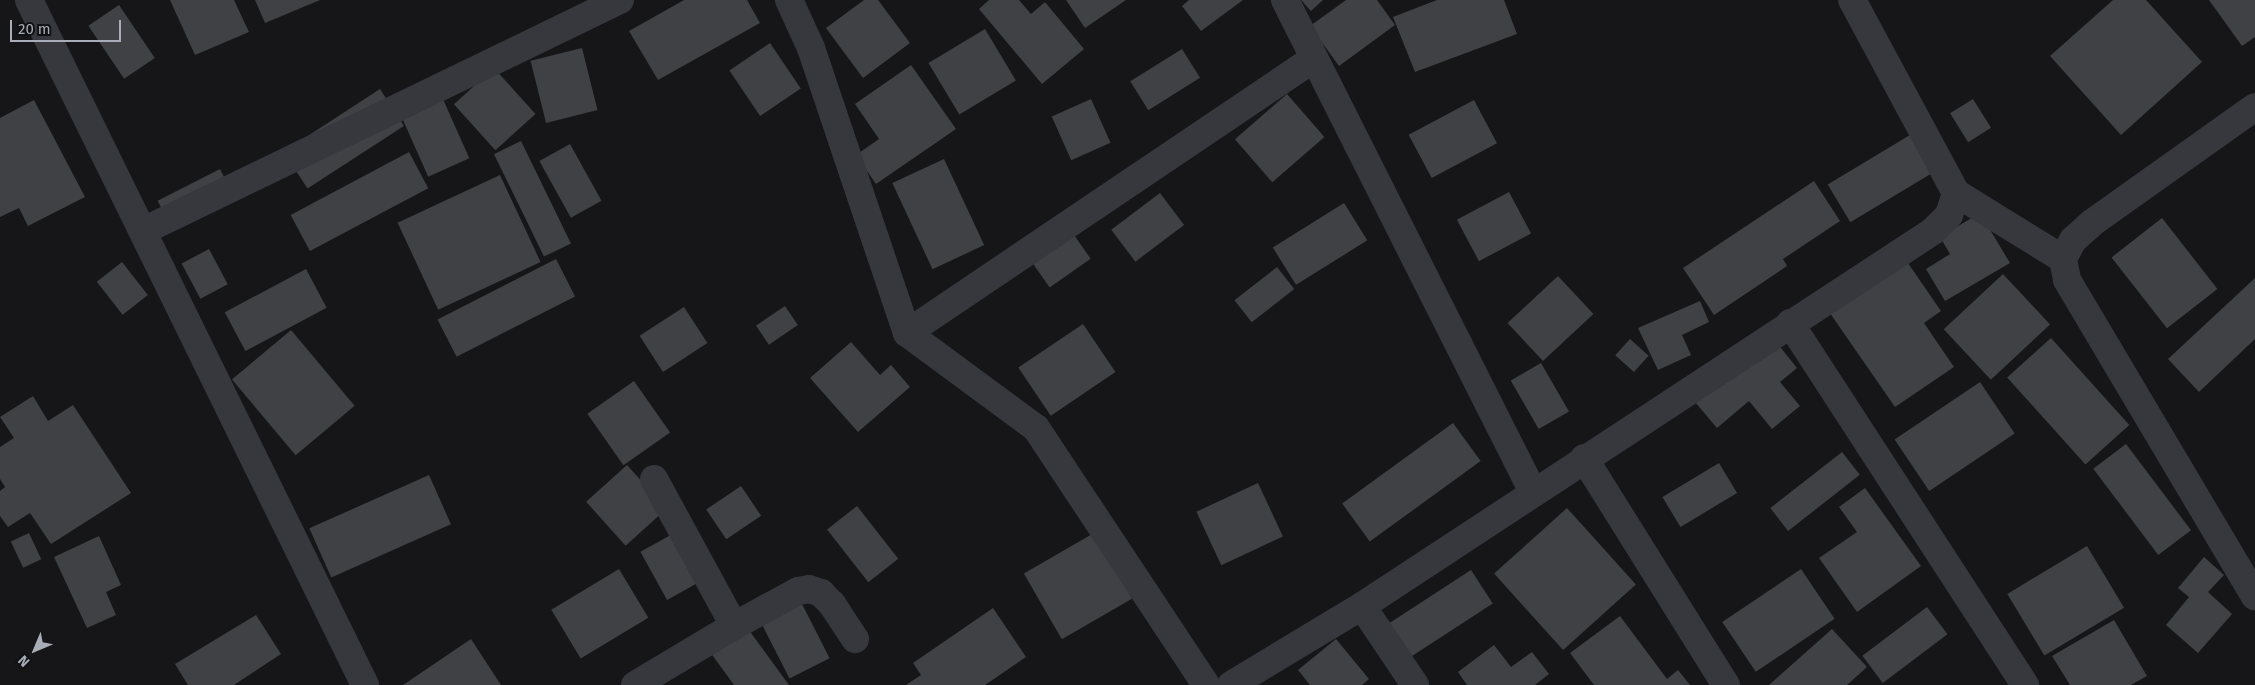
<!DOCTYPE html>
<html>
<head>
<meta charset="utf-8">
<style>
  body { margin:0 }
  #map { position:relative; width:2255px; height:685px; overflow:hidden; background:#161618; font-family:"Fira Sans",sans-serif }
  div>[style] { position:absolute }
  .building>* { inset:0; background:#404145; transform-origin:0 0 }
  .minor>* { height:28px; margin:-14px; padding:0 14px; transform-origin:14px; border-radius:14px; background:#37383d }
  span { translate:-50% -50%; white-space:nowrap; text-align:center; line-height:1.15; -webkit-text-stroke:4.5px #111113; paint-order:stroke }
  .north { position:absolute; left:10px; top:625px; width:50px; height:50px; -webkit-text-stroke:4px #111113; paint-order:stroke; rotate:225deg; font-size:14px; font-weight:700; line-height:20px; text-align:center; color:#a8adb8 }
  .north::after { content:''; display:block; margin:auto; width:18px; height:22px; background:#a8adb8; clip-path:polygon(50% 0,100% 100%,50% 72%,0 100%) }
  .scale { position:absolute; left:10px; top:20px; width:111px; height:22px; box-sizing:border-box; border:2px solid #a8adb8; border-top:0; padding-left:6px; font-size:15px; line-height:18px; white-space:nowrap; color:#a8adb8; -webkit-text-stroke:4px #111113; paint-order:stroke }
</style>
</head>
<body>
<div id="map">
  <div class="building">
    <div style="clip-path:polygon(170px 0,234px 0,249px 32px,195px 55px)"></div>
    <div style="clip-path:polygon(255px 0,320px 0,265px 23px)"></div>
    <div style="clip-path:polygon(684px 0,747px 0,760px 23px,658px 80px,629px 31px)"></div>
    <div style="clip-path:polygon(864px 0,878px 0,910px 43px,863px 78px,826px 28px)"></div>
    <div style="clip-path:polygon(989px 0,1019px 0,1031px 14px,1045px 2px,1084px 49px,1042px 84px,979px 9px)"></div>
    <div style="clip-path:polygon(1066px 0,1126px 0,1085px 28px)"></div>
    <div style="clip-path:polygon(1189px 0,1243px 0,1201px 31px,1182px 6px)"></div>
    <div style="clip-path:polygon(1301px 0,1323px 0,1311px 11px)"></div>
    <div style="clip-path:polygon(1346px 0,1377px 0,1395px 25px,1339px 66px,1310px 26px)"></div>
    <div style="clip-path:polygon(1437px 0,1504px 0,1517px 34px,1415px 72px,1393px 17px)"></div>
    <div style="clip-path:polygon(2113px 0,2146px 0,2202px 62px,2121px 135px,2050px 56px)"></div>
    <div style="clip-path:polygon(2209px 0,2255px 0,2255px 37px,2242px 46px)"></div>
    <div style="left:119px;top:5px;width:64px;height:37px;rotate:56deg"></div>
    <div style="left:985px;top:29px;width:60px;height:66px;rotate:59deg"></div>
    <div style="left:770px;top:43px;width:55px;height:49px;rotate:56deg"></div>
    <div style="left:582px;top:48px;width:64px;height:53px;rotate:76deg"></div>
    <div style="left:1182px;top:49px;width:34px;height:61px;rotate:58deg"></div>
    <div style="clip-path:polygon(911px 65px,956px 129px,876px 184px,856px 155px,879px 139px,855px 104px)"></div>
    <div style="left:494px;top:68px;width:62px;height:54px;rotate:48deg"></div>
    <div style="left:438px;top:88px;width:77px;height:45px;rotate:66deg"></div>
    <div style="left:380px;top:89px;width:44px;height:115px;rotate:57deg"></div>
    <div style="left:1287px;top:94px;width:57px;height:69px;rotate:49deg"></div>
    <div style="left:1091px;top:99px;width:48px;height:43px;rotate:66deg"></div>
    <div style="left:1973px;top:99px;width:34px;height:27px;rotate:58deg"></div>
    <div style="clip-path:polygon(34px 100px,85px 197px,28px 226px,19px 208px,0 217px,0 118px)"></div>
    <div style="left:1474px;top:100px;width:49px;height:74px;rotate:62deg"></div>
    <div style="left:1910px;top:135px;width:44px;height:96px;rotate:59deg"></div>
    <div style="left:521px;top:141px;width:114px;height:30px;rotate:64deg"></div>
    <div style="left:570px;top:144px;width:65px;height:35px;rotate:61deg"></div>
    <div style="left:409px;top:152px;width:41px;height:134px;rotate:62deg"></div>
    <div style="left:944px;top:159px;width:95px;height:57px;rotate:65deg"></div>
    <div style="left:220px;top:169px;width:34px;height:70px;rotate:63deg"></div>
    <div style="left:500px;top:175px;width:96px;height:113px;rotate:65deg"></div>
    <div style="clip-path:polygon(1814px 181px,1840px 221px,1783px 259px,1787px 266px,1714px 315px,1683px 268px)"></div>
    <div style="left:1509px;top:192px;width:47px;height:59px;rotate:62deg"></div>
    <div style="left:1160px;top:193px;width:40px;height:61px;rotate:53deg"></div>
    <div style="left:1344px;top:203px;width:44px;height:84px;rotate:58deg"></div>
    <div style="clip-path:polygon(1980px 213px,2010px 263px,1945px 301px,1926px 269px,1950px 254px,1940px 237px)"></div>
    <div style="left:2162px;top:218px;width:90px;height:64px;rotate:52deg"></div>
    <div style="left:1074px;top:235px;width:29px;height:50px;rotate:55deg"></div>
    <div style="left:209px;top:249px;width:40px;height:31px;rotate:62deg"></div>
    <div style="clip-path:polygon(1901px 253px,1941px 311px,1924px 323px,1954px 367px,1895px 407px,1825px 306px)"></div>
    <div style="left:556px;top:259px;width:42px;height:133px;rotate:63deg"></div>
    <div style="left:122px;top:262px;width:42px;height:32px;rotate:52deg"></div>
    <div style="left:1277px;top:267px;width:28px;height:54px;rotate:52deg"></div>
    <div style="left:306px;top:269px;width:44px;height:92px;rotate:62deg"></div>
    <div style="left:2003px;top:274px;width:69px;height:81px;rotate:47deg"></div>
    <div style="left:1558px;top:276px;width:52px;height:69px;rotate:47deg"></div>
    <div style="clip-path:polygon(2255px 278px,2255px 339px,2199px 392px,2168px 359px)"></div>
    <div style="clip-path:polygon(1700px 301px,1709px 322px,1682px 335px,1691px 355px,1658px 370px,1638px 328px)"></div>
    <div style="left:785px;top:306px;width:23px;height:35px;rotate:56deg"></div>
    <div style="left:684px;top:307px;width:43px;height:53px;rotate:57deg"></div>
    <div style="left:1083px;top:324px;width:58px;height:78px;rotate:56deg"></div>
    <div style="left:291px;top:330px;width:99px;height:77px;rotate:50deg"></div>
    <div style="clip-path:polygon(1773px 338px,1797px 368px,1780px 382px,1800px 406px,1772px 429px,1749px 401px,1717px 428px,1695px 402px)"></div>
    <div style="left:2051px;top:338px;width:117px;height:59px;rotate:48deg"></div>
    <div style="left:1630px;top:339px;width:25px;height:22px;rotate:42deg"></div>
    <div style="clip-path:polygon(851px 342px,880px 375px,891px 365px,910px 387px,858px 432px,810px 378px)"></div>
    <div style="left:1541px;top:363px;width:56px;height:35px;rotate:60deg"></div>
    <div style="left:634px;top:381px;width:63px;height:57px;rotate:55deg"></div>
    <div style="left:1980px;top:382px;width:62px;height:103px;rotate:56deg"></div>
    <div style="clip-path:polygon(33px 396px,48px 421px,73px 405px,131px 493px,51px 544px,30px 513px,8px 527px,0 516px,0 491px,5px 487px,0 479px,0 447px,14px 438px,0 417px)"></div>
    <div style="left:1453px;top:423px;width:47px;height:137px;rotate:54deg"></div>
    <div style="left:2126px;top:444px;width:108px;height:41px;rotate:53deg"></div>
    <div style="left:1842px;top:452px;width:29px;height:91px;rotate:52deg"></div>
    <div style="left:1719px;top:463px;width:35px;height:66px;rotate:59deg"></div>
    <div style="left:627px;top:465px;width:59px;height:55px;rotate:48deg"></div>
    <div style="left:429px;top:475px;width:54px;height:131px;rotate:66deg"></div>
    <div style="left:1258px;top:483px;width:59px;height:68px;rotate:65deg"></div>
    <div style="left:741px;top:486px;width:36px;height:42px;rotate:56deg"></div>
    <div style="clip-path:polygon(1865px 488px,1921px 566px,1857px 612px,1819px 558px,1857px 532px,1839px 507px)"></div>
    <div style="left:857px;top:506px;width:67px;height:38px;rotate:52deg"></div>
    <div style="left:1567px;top:508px;width:103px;height:98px;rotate:48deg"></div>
    <div style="left:678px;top:531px;width:55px;height:43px;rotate:61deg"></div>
    <div style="left:29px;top:533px;width:29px;height:20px;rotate:65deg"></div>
    <div style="left:1094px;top:533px;width:76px;height:81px;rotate:60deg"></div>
    <div style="clip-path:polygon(99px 536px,121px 585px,106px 592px,116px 615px,87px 628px,54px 557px)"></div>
    <div style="left:2087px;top:546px;width:72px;height:93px;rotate:59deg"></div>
    <div style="clip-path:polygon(2204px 557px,2224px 575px,2208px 592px,2232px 614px,2198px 653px,2166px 625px,2189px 597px,2178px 588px)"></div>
    <div style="left:619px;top:569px;width:57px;height:79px;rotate:59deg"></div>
    <div style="left:1801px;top:569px;width:60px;height:95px;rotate:56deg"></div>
    <div style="left:1471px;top:570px;width:40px;height:99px;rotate:57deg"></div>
    <div style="left:801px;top:602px;width:63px;height:45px;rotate:63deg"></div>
    <div style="left:1927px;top:607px;width:34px;height:81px;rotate:53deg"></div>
    <div style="clip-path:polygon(993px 608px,1026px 657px,985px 685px,906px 685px,921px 675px,913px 663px)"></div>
    <div style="clip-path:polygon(256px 615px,281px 654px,234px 685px,188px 685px,175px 664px)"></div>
    <div style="clip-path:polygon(1620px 616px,1667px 679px,1678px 670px,1690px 685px,1594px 685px,1570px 653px)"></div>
    <div style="clip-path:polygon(741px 619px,789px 685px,734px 685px,705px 645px)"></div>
    <div style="clip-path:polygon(2114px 620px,2147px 676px,2131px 685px,2070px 685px,2052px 656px)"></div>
    <div style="clip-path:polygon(1832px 629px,1867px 667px,1847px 685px,1769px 685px)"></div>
    <div style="clip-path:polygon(471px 639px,501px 685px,403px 685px)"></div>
    <div style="clip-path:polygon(1336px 639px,1369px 679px,1362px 685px,1310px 685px,1298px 670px)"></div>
    <div style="clip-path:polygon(1494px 645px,1511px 667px,1532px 652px,1549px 674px,1535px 685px,1467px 685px,1458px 672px)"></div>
  </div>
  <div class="minor">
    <div style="left:29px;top:0;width:763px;rotate:63.87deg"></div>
    <div style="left:789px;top:0;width:53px;rotate:65.4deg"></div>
    <div style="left:811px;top:48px;width:301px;rotate:71.4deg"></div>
    <div style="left:907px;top:333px;width:160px;rotate:36.4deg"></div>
    <div style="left:1036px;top:428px;width:308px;rotate:56.5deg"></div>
    <div style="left:1285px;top:0;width:551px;rotate:63.25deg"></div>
    <div style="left:2255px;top:107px;width:200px;rotate:144.6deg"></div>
    <div style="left:2092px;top:223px;width:25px;rotate:138deg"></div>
    <div style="left:2073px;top:240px;width:21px;rotate:118deg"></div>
    <div style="left:2063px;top:259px;width:21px;rotate:79deg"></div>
    <div style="left:2067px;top:280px;width:368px;rotate:59.3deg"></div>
    <div style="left:1956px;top:193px;width:126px;rotate:31.7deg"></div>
    <div style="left:143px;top:231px;width:530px;rotate:-25.84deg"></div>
    <div style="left:1790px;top:323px;width:432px;rotate:57deg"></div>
    <div style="left:907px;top:333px;width:491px;rotate:-34deg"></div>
    <div style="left:1584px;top:458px;width:268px;rotate:58deg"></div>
    <div style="left:654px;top:479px;width:167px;rotate:61.4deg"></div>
    <div style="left:1362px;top:606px;width:95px;rotate:56.1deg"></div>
    <div style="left:635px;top:685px;width:115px;rotate:-30.8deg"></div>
    <div style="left:734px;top:626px;width:73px;rotate:-28.7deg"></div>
    <div style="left:798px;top:591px;width:11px;rotate:-10deg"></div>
    <div style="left:809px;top:589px;width:13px;rotate:18deg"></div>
    <div style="left:821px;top:593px;width:16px;rotate:45deg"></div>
    <div style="left:832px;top:604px;width:42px;rotate:56.7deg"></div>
    <div style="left:1231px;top:685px;width:153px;rotate:-31.1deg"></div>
    <div style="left:1362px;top:606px;width:683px;rotate:-33.29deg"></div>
    <div style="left:1933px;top:231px;width:23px;rotate:-45deg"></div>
    <div style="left:1949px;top:215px;width:23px;rotate:-72deg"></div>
    <div style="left:1956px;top:193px;width:219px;rotate:-118.3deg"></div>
  </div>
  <div class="north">N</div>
  <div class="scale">20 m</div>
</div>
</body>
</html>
